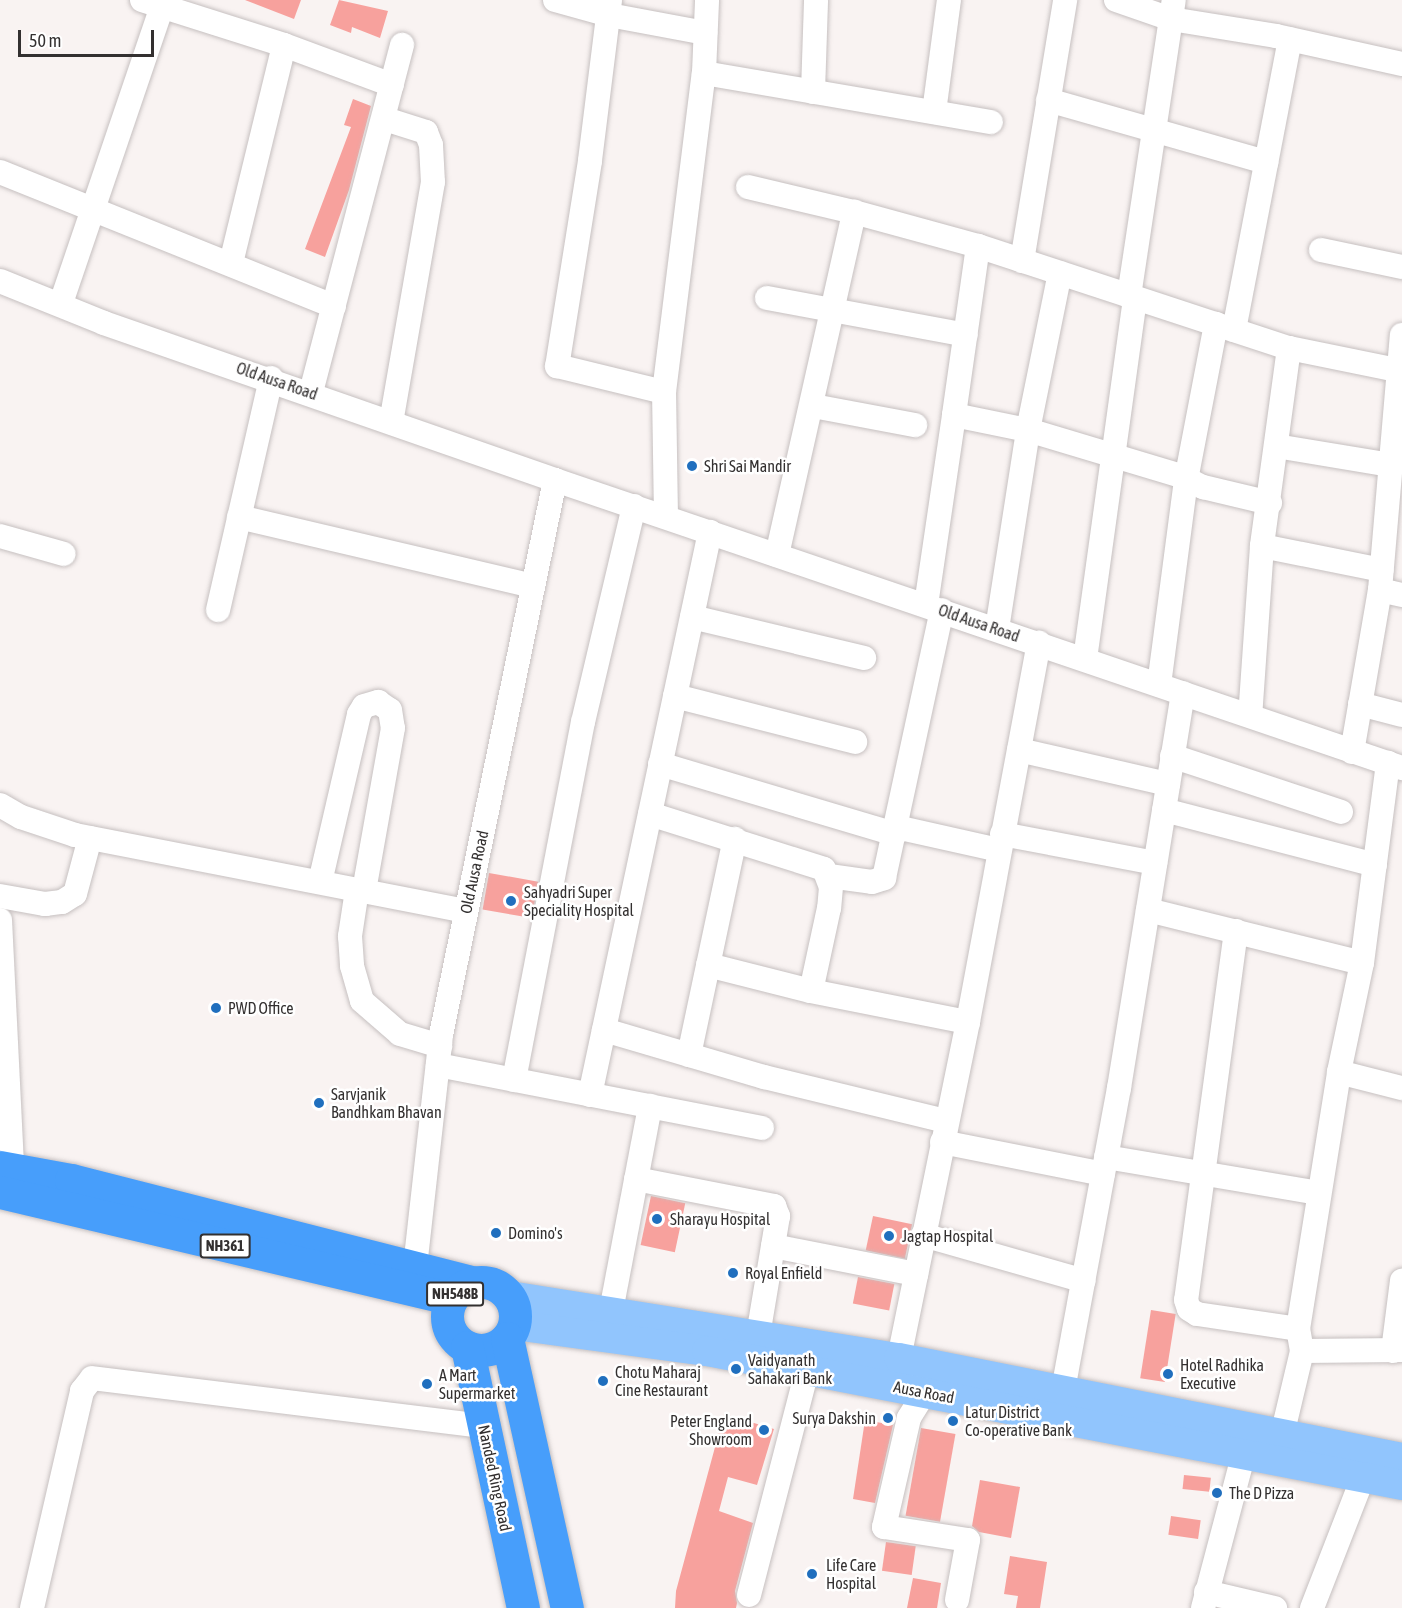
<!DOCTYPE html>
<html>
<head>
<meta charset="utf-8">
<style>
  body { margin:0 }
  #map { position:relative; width:1402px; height:1608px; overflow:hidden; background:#f9f3f2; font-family:"Asap Condensed",sans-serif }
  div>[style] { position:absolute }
  .building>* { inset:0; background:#f7a19d; transform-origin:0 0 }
  .roads { filter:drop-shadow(0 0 2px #c6c0c0) drop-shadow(0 0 2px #c6c0c0) }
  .minor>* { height:24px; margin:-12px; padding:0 12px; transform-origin:12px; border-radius:12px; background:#fff }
  .major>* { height:30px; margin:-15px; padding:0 15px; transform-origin:15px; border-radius:15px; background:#91c5fd }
  .highway>* { height:33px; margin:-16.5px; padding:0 16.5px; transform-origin:16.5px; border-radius:16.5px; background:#479efb }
  .highway>.ring { margin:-16.5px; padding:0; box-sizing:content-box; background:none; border:33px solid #479efb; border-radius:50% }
  .dots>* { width:16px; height:16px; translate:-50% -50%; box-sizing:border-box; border:3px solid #fff; border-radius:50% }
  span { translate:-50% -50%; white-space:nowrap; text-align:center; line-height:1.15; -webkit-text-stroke:5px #fff; paint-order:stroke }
  .shield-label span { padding:2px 4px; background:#fff; border:2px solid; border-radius:4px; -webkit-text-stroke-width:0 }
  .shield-label { font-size:15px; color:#333030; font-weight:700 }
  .street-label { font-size:16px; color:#333030 }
  .poi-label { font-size:16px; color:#333030 }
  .left { translate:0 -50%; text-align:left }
  .right { translate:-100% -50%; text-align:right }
  .scale { position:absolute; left:18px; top:30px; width:136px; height:27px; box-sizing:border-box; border:3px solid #333030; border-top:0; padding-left:8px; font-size:18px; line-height:21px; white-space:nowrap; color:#333030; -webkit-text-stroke:4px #fff; paint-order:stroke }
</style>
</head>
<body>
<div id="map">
  <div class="building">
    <div style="clip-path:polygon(245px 0,301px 0,294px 19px)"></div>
    <div style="clip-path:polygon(339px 0,388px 11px,380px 38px,352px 27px,351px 33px,330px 25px)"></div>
    <div style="clip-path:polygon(353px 99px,371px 106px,349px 190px,325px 257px,305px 249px,351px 127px,344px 125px)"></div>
    <div style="left:489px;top:873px;width:50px;height:37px;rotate:10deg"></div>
    <div style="left:651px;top:1196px;width:35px;height:50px;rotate:12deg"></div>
    <div style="left:873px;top:1216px;width:40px;height:35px;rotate:12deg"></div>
    <div style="left:858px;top:1277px;width:37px;height:27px;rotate:11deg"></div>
    <div style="left:1151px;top:1310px;width:25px;height:69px;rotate:9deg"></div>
    <div style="clip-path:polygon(724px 1414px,774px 1429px,757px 1485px,728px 1477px,719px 1511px,753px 1523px,735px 1591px,737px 1603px,736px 1608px,675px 1608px,676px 1591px)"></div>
    <div style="clip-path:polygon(865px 1420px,893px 1425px,875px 1503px,853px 1499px)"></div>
    <div style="left:921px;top:1428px;width:35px;height:89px;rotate:10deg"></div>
    <div style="left:1184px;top:1475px;width:27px;height:14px;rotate:6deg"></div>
    <div style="clip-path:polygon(980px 1480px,1020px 1487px,1011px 1538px,979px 1532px,972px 1526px)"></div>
    <div style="left:1171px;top:1516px;width:30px;height:19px;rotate:8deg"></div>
    <div style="left:886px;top:1542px;width:30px;height:29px;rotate:8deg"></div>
    <div style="clip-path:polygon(1010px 1556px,1047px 1562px,1040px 1608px,1016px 1608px,1018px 1596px,1004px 1594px)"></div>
    <div style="clip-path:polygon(913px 1578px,941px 1583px,937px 1608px,907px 1608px)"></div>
  </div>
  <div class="roads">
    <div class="minor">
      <div style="left:142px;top:0;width:149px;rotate:17.6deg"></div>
      <div style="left:284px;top:45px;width:115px;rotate:20.3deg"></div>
      <div style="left:555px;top:0;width:56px;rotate:15.5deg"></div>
      <div style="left:609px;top:15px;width:98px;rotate:10.6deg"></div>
      <div style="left:610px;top:0;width:162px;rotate:97.1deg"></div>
      <div style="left:590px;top:161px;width:208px;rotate:99.1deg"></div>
      <div style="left:557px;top:366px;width:110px;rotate:13.7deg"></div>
      <div style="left:1116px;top:0;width:58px;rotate:19.1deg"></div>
      <div style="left:1171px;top:19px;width:106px;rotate:9.2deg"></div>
      <div style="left:1276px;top:36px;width:129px;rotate:12.5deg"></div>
      <div style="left:704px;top:73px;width:291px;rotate:9.7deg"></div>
      <div style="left:813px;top:92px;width:92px;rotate:-88.1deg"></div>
      <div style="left:1048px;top:100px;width:227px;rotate:15.9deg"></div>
      <div style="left:934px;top:112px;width:113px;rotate:-82.4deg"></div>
      <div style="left:385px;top:119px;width:43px;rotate:17.6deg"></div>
      <div style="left:426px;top:132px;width:14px;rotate:69deg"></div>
      <div style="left:431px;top:145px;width:37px;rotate:87deg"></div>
      <div style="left:433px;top:182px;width:244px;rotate:99.9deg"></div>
      <div style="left:0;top:172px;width:360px;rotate:21.9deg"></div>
      <div style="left:748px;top:187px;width:109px;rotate:13.3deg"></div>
      <div style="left:978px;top:246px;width:171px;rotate:98.1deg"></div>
      <div style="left:954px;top:415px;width:76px;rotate:11.5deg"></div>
      <div style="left:1028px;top:430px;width:160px;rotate:16.7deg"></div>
      <div style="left:1181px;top:476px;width:25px;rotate:27deg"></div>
      <div style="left:1203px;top:487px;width:69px;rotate:13.4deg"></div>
      <div style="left:1321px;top:250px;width:83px;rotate:11.9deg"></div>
      <div style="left:1022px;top:261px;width:265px;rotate:-80.6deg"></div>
      <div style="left:231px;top:263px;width:224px;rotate:-76.3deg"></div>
      <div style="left:0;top:281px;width:112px;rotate:22deg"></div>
      <div style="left:104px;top:323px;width:478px;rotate:19.2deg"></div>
      <div style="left:555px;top:480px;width:567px;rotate:101.61deg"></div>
      <div style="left:441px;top:1035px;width:234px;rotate:96.4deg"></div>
      <div style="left:1129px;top:296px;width:299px;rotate:-81.4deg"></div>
      <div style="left:767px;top:298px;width:202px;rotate:10.5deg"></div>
      <div style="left:61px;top:303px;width:313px;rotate:-71.2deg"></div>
      <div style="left:1234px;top:330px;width:296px;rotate:-79.1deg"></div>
      <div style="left:1289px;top:348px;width:115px;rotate:11.5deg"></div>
      <div style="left:311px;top:392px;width:359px;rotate:-75.3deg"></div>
      <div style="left:813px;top:406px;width:104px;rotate:10.6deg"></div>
      <div style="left:1276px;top:446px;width:117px;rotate:9.4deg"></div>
      <div style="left:555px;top:480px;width:895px;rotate:18.78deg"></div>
      <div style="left:239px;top:517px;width:302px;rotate:13.2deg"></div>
      <div style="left:666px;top:517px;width:125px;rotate:-90.9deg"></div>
      <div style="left:664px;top:392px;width:321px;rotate:-82.9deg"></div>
      <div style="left:704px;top:73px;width:73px;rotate:-87.6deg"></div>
      <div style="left:0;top:536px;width:66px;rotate:15.7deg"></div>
      <div style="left:1262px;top:546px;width:122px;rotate:11.3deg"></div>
      <div style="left:777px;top:555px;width:352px;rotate:-77.3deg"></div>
      <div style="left:854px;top:212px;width:129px;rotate:15.3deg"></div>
      <div style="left:978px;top:246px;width:327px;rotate:18.2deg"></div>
      <div style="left:1289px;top:348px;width:200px;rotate:97.8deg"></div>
      <div style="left:1262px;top:546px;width:170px;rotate:94deg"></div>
      <div style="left:1380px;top:590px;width:23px;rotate:13deg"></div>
      <div style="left:926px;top:605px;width:192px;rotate:-81.6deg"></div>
      <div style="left:218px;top:610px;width:238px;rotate:-77.1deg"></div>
      <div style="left:692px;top:617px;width:177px;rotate:13.4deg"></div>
      <div style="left:997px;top:629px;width:201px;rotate:-81.1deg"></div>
      <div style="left:1028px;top:430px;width:160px;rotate:-78.5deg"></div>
      <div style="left:1085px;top:659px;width:364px;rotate:-82.1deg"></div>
      <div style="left:1159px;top:685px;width:207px;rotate:-82.5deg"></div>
      <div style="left:1186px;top:480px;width:159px;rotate:-79.1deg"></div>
      <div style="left:675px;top:696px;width:186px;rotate:14.3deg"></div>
      <div style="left:1360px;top:704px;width:43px;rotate:14.7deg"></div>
      <div style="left:1019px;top:750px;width:153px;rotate:12.9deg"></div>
      <div style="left:1352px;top:752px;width:164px;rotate:-80.2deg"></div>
      <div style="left:1380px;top:590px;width:256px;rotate:-85.1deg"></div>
      <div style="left:1172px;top:756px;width:178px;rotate:18.3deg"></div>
      <div style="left:660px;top:764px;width:245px;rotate:16.6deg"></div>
      <div style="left:0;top:805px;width:24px;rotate:30deg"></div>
      <div style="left:21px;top:817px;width:57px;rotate:18.4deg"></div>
      <div style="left:75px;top:835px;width:398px;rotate:11deg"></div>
      <div style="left:1164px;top:810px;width:218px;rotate:14.6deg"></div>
      <div style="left:650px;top:814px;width:182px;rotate:17.5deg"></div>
      <div style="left:824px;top:869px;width:19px;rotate:69deg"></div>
      <div style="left:831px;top:887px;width:21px;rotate:95deg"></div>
      <div style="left:829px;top:908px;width:85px;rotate:102.2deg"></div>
      <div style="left:896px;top:827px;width:106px;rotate:12.6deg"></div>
      <div style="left:1002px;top:834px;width:156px;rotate:10.7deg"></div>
      <div style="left:829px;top:876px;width:43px;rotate:7.9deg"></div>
      <div style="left:872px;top:882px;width:13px;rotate:-18deg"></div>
      <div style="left:884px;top:878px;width:274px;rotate:-77.8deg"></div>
      <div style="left:320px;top:882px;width:172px;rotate:-76.9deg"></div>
      <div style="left:359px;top:714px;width:9px;rotate:-58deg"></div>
      <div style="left:364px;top:706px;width:15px;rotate:-16deg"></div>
      <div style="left:378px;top:702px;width:14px;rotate:34deg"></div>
      <div style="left:390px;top:710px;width:18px;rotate:81deg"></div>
      <div style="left:393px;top:728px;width:166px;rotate:100.1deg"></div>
      <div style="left:357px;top:890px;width:47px;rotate:98.7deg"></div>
      <div style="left:350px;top:936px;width:30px;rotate:86deg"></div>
      <div style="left:352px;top:966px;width:36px;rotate:74deg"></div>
      <div style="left:362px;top:1001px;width:50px;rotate:41deg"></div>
      <div style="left:400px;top:1034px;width:42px;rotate:16.7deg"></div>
      <div style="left:0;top:896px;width:46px;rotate:10.1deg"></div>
      <div style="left:45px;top:904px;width:17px;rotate:-7deg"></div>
      <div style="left:62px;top:902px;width:15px;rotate:-32deg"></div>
      <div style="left:75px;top:894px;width:58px;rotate:-75deg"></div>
      <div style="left:1148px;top:910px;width:220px;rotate:13.9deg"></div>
      <div style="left:0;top:920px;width:249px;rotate:87.2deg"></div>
      <div style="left:1236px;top:931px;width:372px;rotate:97.7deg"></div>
      <div style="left:1186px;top:1300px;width:9px;rotate:72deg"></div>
      <div style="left:1189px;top:1309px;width:9px;rotate:32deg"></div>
      <div style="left:1197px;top:1314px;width:102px;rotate:8.4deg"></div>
      <div style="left:708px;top:965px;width:106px;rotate:14.2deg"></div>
      <div style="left:811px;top:991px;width:160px;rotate:11.2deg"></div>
      <div style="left:604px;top:1030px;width:167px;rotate:16.4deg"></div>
      <div style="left:764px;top:1077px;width:187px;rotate:13.6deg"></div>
      <div style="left:689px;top:1055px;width:221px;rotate:-78deg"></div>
      <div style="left:438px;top:1065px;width:330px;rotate:11deg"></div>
      <div style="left:1339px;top:1072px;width:65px;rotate:14.3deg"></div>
      <div style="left:514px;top:1080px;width:365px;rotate:-79.1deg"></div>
      <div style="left:583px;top:722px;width:222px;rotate:-76.7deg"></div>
      <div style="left:590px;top:1095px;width:576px;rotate:-77.97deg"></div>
      <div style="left:942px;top:1142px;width:164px;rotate:11.2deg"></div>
      <div style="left:1106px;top:1157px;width:215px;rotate:9.6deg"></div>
      <div style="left:636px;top:1179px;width:141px;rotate:11.1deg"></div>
      <div style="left:774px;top:1206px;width:11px;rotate:68deg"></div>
      <div style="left:778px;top:1216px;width:121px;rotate:99.5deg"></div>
      <div style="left:923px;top:1235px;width:167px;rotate:15.9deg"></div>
      <div style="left:773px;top:1246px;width:146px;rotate:11.1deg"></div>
      <div style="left:611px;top:1311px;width:209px;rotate:-79.2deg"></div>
      <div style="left:1302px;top:1351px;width:100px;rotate:-0.6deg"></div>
      <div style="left:1393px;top:1351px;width:71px;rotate:-82.7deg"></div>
      <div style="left:899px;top:1358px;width:343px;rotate:-78.4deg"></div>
      <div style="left:968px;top:1022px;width:386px;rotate:-79.4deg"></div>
      <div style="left:1063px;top:1390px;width:307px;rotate:-79.5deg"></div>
      <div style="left:1119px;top:1088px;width:400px;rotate:-80.8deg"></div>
      <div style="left:925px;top:1392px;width:31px;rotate:122deg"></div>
      <div style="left:909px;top:1418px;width:112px;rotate:102.9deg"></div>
      <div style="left:884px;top:1527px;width:85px;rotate:8.8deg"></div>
      <div style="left:968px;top:1540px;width:61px;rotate:100.4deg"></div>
      <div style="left:1278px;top:1452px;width:104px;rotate:-76.6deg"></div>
      <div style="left:1302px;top:1351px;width:22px;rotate:-100deg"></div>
      <div style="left:1298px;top:1329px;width:260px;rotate:-80.9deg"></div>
      <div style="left:1339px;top:1072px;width:111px;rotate:-78.1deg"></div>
      <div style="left:1362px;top:963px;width:202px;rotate:-82.6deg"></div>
      <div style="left:1206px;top:1592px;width:71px;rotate:13.1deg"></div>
      <div style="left:749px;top:1595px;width:232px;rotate:-75.5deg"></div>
      <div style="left:32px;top:1608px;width:223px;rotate:-77deg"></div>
      <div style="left:82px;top:1391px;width:16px;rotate:-52deg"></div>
      <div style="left:92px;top:1378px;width:396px;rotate:7deg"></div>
      <div style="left:1203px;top:1608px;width:176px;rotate:-75.2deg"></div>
      <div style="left:1312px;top:1608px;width:141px;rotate:-68.7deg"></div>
    </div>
    <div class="major">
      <div style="left:510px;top:1296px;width:394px;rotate:9.1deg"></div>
      <div style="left:899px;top:1358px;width:513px;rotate:11.24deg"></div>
      <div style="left:514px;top:1325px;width:195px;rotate:7.7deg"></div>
      <div style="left:707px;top:1351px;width:708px;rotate:10.91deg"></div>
    </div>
    <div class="highway">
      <div style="left:0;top:1167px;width:72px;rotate:10.4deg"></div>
      <div style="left:71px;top:1180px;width:414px;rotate:14.3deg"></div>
      <div style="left:0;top:1192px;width:464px;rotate:13.3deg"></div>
      <div class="ring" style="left:447px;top:1282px;width:35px;height:35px"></div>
      <div style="left:507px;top:1338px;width:277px;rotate:77.5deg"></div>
      <div style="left:467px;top:1347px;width:267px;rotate:77.9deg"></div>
    </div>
  </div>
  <div class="dots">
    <div style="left:692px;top:466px;background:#206fbe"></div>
    <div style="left:511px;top:901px;background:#206fbe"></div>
    <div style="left:216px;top:1008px;background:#206fbe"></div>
    <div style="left:319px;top:1103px;background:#206fbe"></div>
    <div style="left:657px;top:1219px;background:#206fbe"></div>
    <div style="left:496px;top:1233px;background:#206fbe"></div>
    <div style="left:889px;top:1236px;background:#206fbe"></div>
    <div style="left:733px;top:1273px;background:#206fbe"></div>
    <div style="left:736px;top:1369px;background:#206fbe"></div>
    <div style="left:1168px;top:1374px;background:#206fbe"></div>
    <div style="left:603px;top:1381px;background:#206fbe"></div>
    <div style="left:427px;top:1384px;background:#206fbe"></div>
    <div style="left:888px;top:1418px;background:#206fbe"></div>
    <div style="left:953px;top:1421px;background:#206fbe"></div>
    <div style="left:764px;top:1430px;background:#206fbe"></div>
    <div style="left:1217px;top:1493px;background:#206fbe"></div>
    <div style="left:812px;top:1574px;background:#206fbe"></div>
  </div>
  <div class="shield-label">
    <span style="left:225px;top:1246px">NH361</span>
    <span style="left:455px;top:1294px">NH548B</span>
  </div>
  <div class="street-label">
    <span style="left:277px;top:381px;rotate:19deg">Old Ausa Road</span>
    <span style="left:979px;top:623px;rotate:19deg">Old Ausa Road</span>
    <span style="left:474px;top:872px;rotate:-78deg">Old Ausa Road</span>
    <span style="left:924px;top:1392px;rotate:11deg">Ausa Road</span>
    <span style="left:495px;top:1478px;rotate:78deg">Nanded Ring Road</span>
  </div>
  <div class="poi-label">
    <span class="left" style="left:704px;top:466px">Shri Sai Mandir</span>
    <span class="left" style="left:524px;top:901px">Sahyadri Super<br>Speciality Hospital</span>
    <span class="left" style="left:228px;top:1008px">PWD Office</span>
    <span class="left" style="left:331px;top:1103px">Sarvjanik<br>Bandhkam Bhavan</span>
    <span class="left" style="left:670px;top:1219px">Sharayu Hospital</span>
    <span class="left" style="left:508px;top:1233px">Domino's</span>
    <span class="left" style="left:902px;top:1236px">Jagtap Hospital</span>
    <span class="left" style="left:745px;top:1273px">Royal Enfield</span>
    <span class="left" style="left:748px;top:1369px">Vaidyanath<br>Sahakari Bank</span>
    <span class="left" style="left:1180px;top:1374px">Hotel Radhika<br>Executive</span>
    <span class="left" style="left:615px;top:1381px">Chotu Maharaj<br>Cine Restaurant</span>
    <span class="left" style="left:439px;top:1384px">A Mart<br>Supermarket</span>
    <span class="left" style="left:965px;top:1421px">Latur District<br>Co-operative Bank</span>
    <span class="right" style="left:876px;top:1418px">Surya Dakshin</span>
    <span class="right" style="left:752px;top:1430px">Peter England<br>Showroom</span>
    <span class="left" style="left:1229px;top:1493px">The D Pizza</span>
    <span class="left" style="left:826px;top:1574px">Life Care<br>Hospital</span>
  </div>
  <div class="scale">50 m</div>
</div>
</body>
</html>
